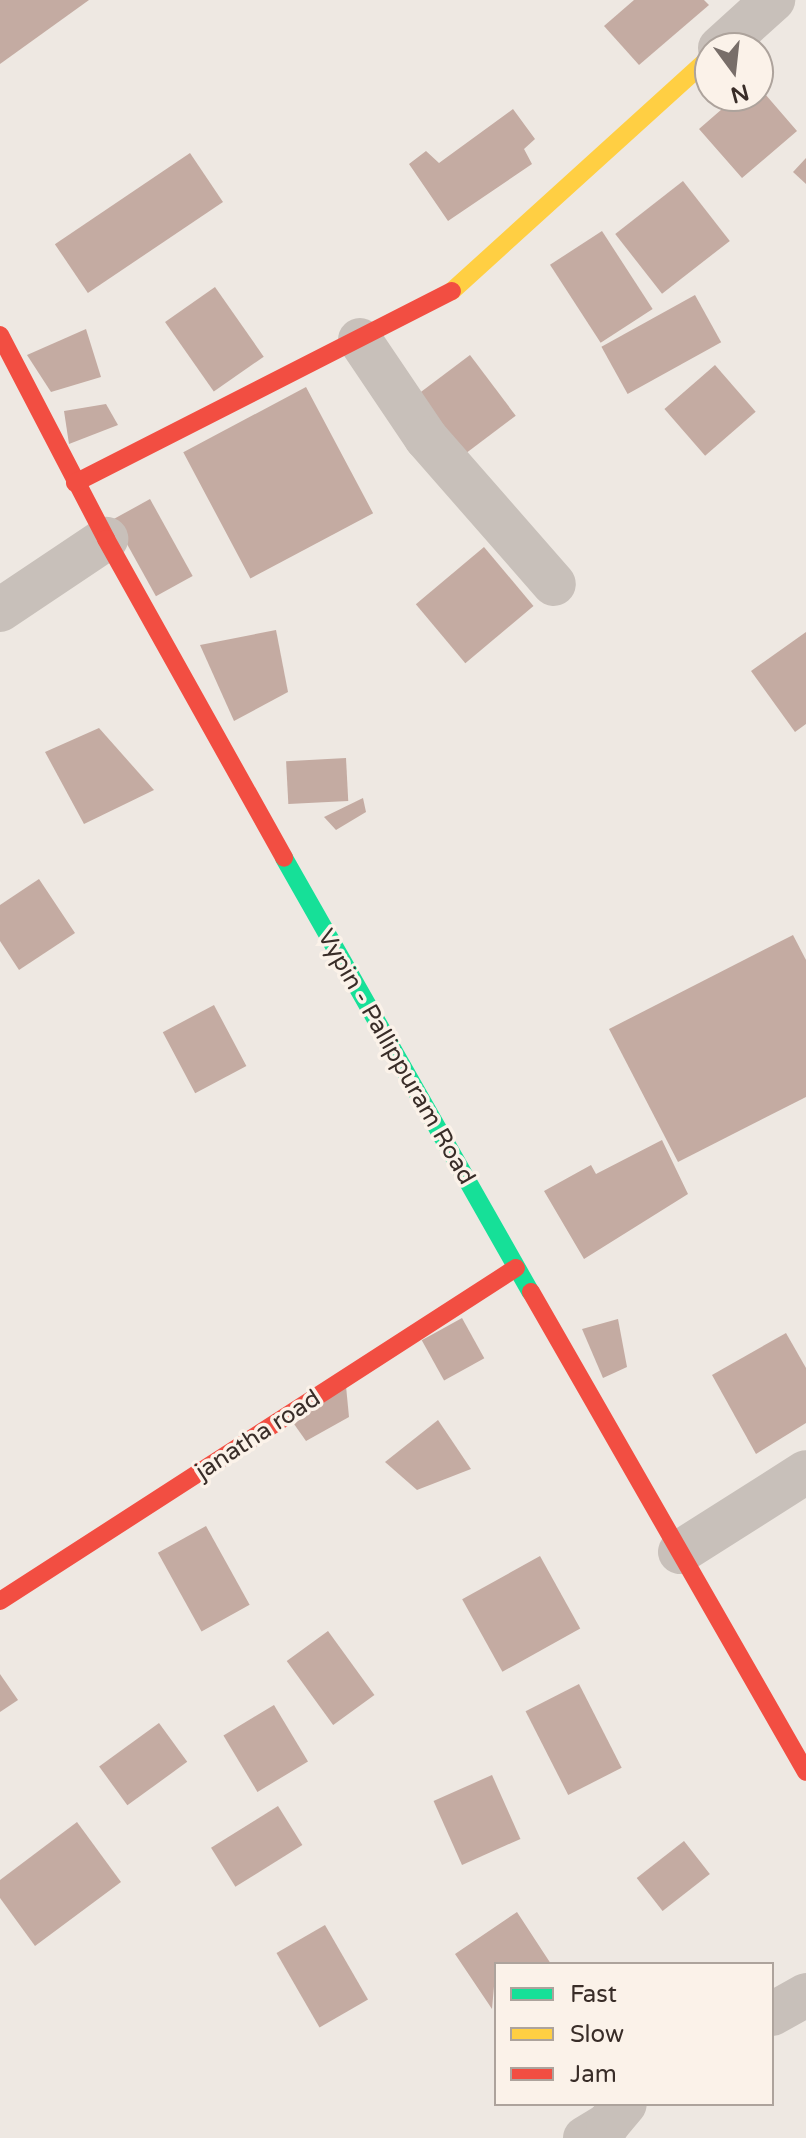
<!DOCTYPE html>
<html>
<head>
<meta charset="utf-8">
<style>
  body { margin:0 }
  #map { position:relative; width:806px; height:2138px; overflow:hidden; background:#eee8e2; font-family:"Varela Round",sans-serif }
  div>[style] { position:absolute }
  .building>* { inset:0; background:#c4aba2; transform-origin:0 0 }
  .street>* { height:44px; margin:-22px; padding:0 22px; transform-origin:22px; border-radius:22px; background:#c8c0ba }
  .fast>* { height:18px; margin:-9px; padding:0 9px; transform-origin:9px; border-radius:9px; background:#16e098 }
  .slow>* { height:18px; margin:-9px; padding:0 9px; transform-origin:9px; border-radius:9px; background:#ffcf43 }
  .jam>* { height:18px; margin:-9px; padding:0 9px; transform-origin:9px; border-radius:9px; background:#f24e42 }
  span { translate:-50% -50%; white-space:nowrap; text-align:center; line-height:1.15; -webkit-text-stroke:7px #fbf2e9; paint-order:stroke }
  .street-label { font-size:24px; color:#392d28 }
  .legend { position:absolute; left:494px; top:1962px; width:280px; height:144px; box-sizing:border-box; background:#fbf2e9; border:2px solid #ada39c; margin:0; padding:10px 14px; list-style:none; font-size:24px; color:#392d28 }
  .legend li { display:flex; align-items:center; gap:16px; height:40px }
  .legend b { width:40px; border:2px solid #ada39c }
  .north { position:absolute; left:694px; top:32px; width:80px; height:80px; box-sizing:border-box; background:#fbf2e9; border:2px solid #ada39c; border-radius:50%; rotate:165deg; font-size:22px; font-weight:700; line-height:32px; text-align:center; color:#392d28 }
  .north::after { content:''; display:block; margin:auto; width:28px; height:36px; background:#786e69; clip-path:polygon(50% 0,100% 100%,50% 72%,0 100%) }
</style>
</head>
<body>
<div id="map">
  <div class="building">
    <div style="clip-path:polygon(0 0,89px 0,0 64px)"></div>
    <div style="clip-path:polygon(634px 0,704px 0,709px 5px,639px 65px,604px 26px)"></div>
    <div style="clip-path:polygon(758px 86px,797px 131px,742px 178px,699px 129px,737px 96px,758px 96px)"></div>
    <div style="clip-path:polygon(513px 109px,535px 139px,524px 149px,532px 164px,448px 221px,409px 164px,426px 151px,439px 163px)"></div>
    <div style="left:190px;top:153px;width:59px;height:163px;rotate:56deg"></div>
    <div style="clip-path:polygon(806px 158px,806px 184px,793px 172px)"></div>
    <div style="left:683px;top:181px;width:76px;height:86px;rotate:52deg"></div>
    <div style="left:602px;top:231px;width:93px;height:62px;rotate:57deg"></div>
    <div style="left:215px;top:287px;width:85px;height:61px;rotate:55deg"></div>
    <div style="left:695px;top:295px;width:54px;height:107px;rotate:61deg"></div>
    <div style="clip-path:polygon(86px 329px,101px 377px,51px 392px,27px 355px)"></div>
    <div style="left:470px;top:355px;width:76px;height:74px;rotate:53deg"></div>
    <div style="left:715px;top:365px;width:62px;height:67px;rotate:49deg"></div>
    <div style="left:306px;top:387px;width:143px;height:139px;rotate:62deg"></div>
    <div style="clip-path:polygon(106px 404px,118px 425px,69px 444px,64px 411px)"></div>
    <div style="left:150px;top:499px;width:88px;height:42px;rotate:61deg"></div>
    <div style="left:484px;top:547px;width:77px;height:89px;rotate:50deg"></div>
    <div style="clip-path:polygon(276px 630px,288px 692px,234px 721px,200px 645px)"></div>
    <div style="clip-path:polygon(806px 632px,806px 724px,795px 732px,751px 671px)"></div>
    <div style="clip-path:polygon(99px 728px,154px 790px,84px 824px,45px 752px)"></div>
    <div style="left:346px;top:758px;width:43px;height:60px;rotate:87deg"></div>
    <div style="clip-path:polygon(363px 798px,366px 812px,336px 830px,324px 817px)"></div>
    <div style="clip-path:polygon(39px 879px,75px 933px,19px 970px,0 941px,0 905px)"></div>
    <div style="clip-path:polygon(793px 935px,806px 960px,806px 1097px,678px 1162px,609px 1029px)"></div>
    <div style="left:214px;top:1005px;width:69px;height:58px;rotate:62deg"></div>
    <div style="clip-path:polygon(662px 1140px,688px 1194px,584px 1259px,544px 1191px,591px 1165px,596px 1174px)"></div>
    <div style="left:462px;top:1318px;width:46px;height:46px;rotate:61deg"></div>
    <div style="clip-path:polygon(618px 1319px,627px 1367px,603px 1378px,582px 1329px)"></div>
    <div style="clip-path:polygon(786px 1333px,806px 1368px,806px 1423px,756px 1454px,712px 1375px)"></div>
    <div style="clip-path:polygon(346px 1386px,349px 1417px,306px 1441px,294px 1424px)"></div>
    <div style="clip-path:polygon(438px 1420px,471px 1469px,417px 1490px,385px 1462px)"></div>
    <div style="left:206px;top:1526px;width:90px;height:55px;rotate:61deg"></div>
    <div style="left:540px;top:1556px;width:83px;height:89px;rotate:61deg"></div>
    <div style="left:328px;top:1631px;width:79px;height:51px;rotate:54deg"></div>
    <div style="clip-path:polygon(0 1674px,18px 1700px,0 1712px)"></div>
    <div style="left:579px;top:1684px;width:94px;height:60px;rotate:63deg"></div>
    <div style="left:274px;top:1705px;width:66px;height:59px;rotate:59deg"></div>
    <div style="left:159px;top:1723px;width:48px;height:74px;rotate:54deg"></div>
    <div style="left:492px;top:1775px;width:70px;height:64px;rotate:66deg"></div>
    <div style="left:278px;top:1806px;width:46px;height:79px;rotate:58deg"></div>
    <div style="clip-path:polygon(77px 1822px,121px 1882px,35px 1946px,0 1898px,0 1880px)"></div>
    <div style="left:684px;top:1841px;width:42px;height:60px;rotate:52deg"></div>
    <div style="clip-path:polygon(517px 1912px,551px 1964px,496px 1964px,492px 2009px,455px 1954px)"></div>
    <div style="left:325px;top:1925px;width:86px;height:56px;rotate:60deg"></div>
  </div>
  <div class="street">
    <div style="left:720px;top:48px;width:72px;rotate:-42.2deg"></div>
    <div style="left:360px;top:340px;width:118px;rotate:56deg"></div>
    <div style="left:426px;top:438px;width:194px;rotate:48.8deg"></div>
    <div style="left:0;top:610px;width:128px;rotate:-33.8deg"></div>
    <div style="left:680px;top:1552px;width:149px;rotate:-32.4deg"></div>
    <div style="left:772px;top:2014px;width:39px;rotate:-29deg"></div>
    <div style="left:585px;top:2138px;width:27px;rotate:-31deg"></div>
    <div style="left:608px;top:2124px;width:26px;rotate:-50deg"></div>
  </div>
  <div class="fast">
    <div style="left:284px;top:858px;width:499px;rotate:60.4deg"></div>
  </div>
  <div class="slow">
    <div style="left:452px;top:291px;width:348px;rotate:-42.2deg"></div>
  </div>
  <div class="jam">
    <div style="left:0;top:335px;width:230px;rotate:62.5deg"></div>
    <div style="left:106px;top:539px;width:365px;rotate:60.8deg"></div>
    <div style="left:75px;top:483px;width:423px;rotate:-27deg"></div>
    <div style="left:531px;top:1292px;width:553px;rotate:60.19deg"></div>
    <div style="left:0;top:1601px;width:614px;rotate:-32.84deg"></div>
  </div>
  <div class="street-label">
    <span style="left:396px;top:1057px;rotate:60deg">Vypin - Pallippuram Road</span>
    <span style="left:258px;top:1435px;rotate:-33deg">janatha road</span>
  </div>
  <ul class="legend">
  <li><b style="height:10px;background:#16e098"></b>Fast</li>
  <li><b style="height:10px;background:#ffcf43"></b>Slow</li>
  <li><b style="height:10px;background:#f24e42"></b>Jam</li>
  </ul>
  <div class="north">N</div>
</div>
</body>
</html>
